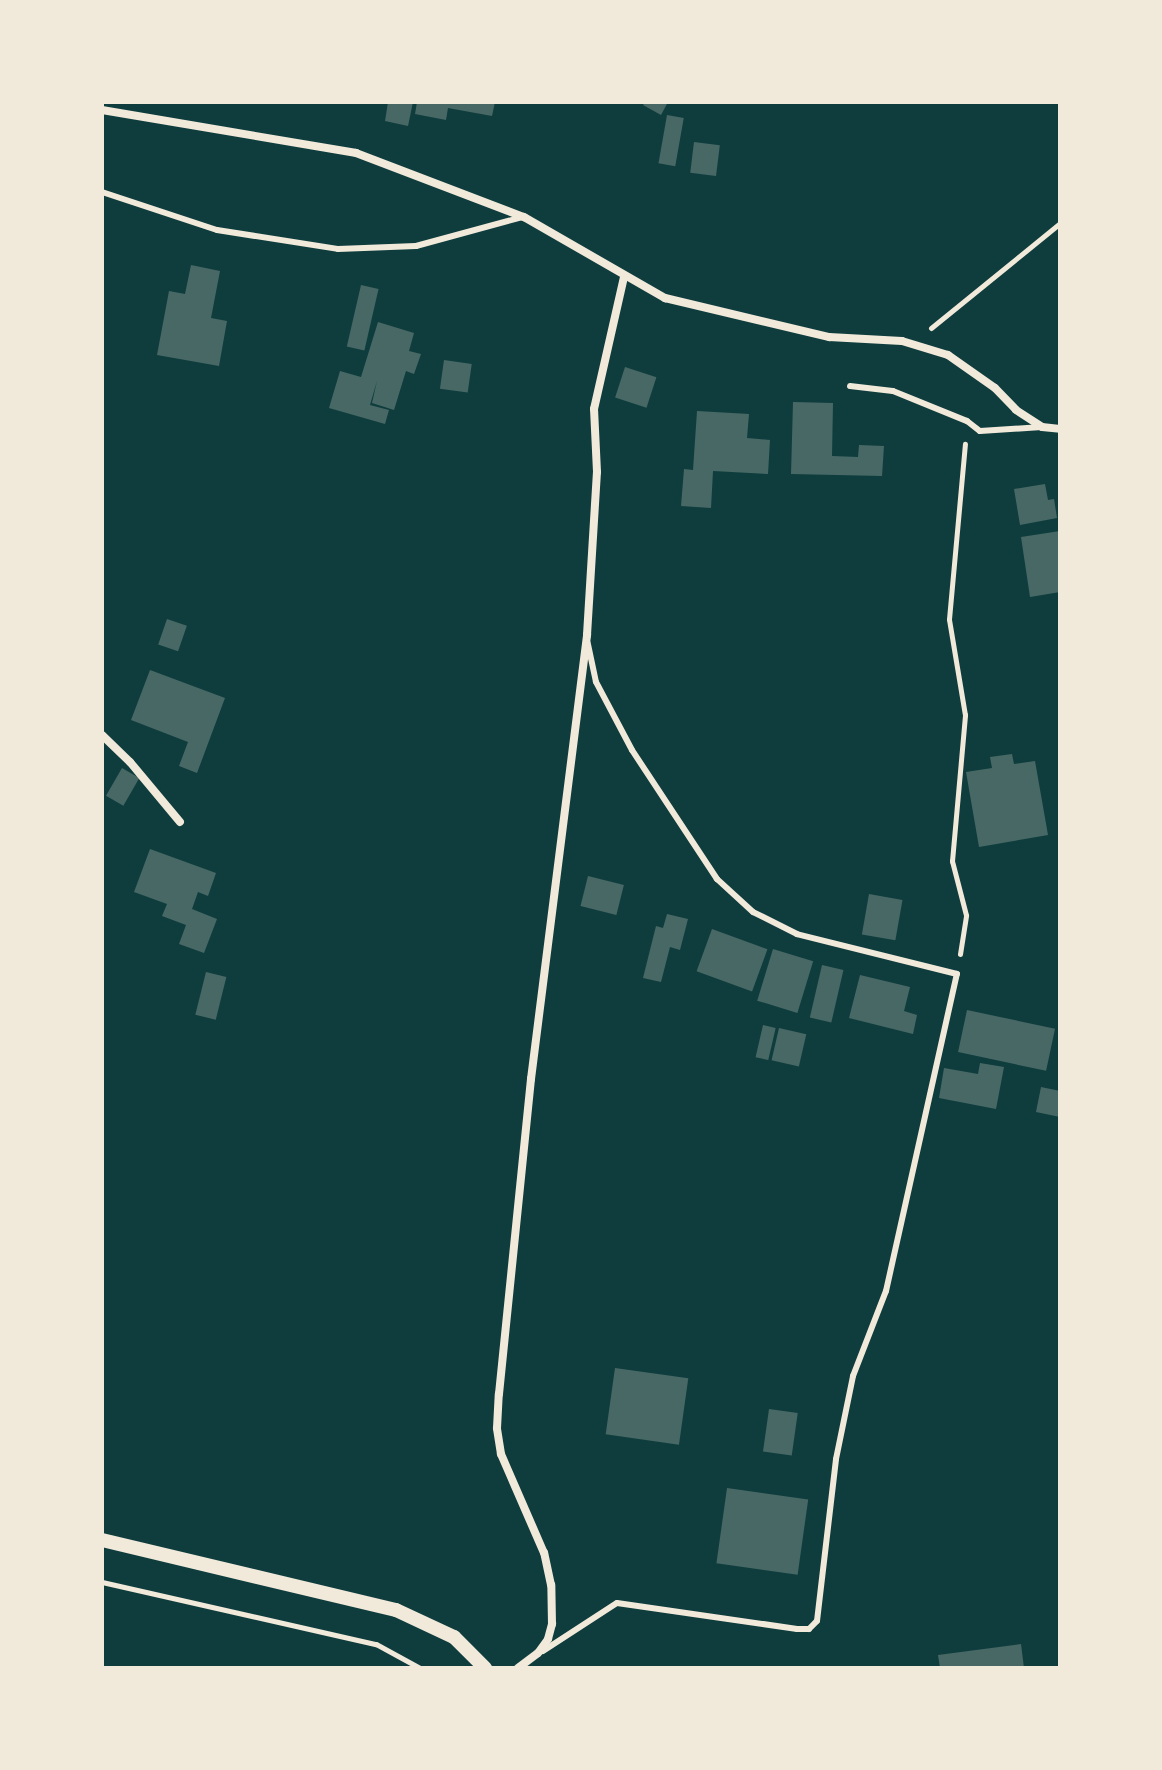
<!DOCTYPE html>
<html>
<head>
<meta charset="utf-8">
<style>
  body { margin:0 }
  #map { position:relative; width:1162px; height:1770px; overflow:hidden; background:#0f3d3e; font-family:Ubuntu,sans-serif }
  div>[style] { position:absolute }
  .building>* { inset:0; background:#486865; transform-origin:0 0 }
  .path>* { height:5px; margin:-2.5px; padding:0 2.5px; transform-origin:2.5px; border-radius:2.5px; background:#f1e9da }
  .service>* { height:6px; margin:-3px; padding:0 3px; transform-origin:3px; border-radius:3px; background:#f1e9da }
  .minor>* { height:8px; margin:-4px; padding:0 4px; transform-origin:4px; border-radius:4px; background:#f1e9da }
  .tertiary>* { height:14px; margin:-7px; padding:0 7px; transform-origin:7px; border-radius:7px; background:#f1e9da }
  span { translate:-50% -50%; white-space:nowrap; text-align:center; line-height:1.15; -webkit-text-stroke:8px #f1e9da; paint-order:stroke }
  .frame { position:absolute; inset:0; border:104px solid #f1e9da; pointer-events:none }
</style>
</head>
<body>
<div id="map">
  <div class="building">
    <div style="clip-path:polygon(388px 102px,413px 102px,408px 126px,385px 121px)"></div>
    <div style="clip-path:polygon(417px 102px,495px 102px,492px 116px,448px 108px,446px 120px,415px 114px)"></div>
    <div style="clip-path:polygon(645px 102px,668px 102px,661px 115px,643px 105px)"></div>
    <div style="left:667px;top:115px;width:17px;height:49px;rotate:10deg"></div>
    <div style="left:694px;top:142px;width:26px;height:31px;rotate:7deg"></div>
    <div style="clip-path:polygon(191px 265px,220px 271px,211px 318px,227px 321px,219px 366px,157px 355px,169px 291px,185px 294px)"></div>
    <div style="left:361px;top:285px;width:18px;height:63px;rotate:13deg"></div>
    <div style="clip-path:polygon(378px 322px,414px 333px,409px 351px,421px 354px,414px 374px,406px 371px,394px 410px,372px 403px,377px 381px,370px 405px,389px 410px,385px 424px,329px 408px,340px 371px,361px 377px)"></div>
    <div style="left:444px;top:360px;width:28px;height:29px;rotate:8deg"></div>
    <div style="left:625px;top:367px;width:33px;height:32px;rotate:18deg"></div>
    <div style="clip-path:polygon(793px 402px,833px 403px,832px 456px,858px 457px,859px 445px,884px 446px,882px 476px,791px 474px)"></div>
    <div style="clip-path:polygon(697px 411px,749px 414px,747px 438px,770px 440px,768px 474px,713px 471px,711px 508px,681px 506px,684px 469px,693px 470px)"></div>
    <div style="clip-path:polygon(1045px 484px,1048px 500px,1054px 499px,1057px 518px,1020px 525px,1014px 489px)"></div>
    <div style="clip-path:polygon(1060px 531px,1060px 592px,1030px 597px,1021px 537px)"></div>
    <div style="left:167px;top:619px;width:21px;height:27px;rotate:19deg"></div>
    <div style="clip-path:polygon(150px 670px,225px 698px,197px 773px,179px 766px,188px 742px,131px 720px)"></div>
    <div style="clip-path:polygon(1012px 754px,1014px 764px,1035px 761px,1048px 835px,979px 847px,966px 772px,992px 768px,990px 757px)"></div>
    <div style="left:122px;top:768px;width:20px;height:32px;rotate:30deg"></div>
    <div style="clip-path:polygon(150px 849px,216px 873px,208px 896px,198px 892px,192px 909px,217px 919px,204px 953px,179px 944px,186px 925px,162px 916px,167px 904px,134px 892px)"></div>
    <div style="left:588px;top:876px;width:37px;height:31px;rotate:14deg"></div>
    <div style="left:869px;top:894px;width:34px;height:41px;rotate:10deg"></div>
    <div style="clip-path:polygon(667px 914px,688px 919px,680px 950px,670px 947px,661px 982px,643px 978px,656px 926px,663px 928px)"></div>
    <div style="left:712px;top:929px;width:59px;height:45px;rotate:20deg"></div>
    <div style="left:773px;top:949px;width:42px;height:54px;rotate:17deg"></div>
    <div style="left:822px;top:965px;width:22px;height:54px;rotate:13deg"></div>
    <div style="left:206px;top:972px;width:21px;height:44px;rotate:14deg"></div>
    <div style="clip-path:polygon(860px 975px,910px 987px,904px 1011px,917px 1015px,913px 1034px,849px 1018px)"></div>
    <div style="left:967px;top:1010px;width:90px;height:43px;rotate:12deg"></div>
    <div style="left:763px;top:1025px;width:13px;height:33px;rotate:13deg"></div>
    <div style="left:779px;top:1028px;width:28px;height:33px;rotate:13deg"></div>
    <div style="clip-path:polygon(980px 1063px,1004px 1067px,996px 1109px,939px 1098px,944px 1068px,978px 1074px)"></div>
    <div style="clip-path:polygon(1041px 1087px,1060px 1091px,1060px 1117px,1036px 1112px)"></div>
    <div style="left:615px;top:1368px;width:74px;height:67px;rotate:8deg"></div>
    <div style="left:769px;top:1409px;width:29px;height:43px;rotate:8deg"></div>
    <div style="left:727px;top:1488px;width:82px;height:76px;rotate:8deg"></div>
    <div style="clip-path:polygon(1021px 1644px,1024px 1668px,940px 1668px,938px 1655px)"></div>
  </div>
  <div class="path">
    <div style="left:931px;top:328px;width:166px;rotate:-39.1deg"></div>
    <div style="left:960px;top:954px;width:39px;rotate:-81deg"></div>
    <div style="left:966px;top:915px;width:56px;rotate:-104.5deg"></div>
    <div style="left:952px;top:861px;width:147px;rotate:-84.9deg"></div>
    <div style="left:965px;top:715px;width:97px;rotate:-99.5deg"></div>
    <div style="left:949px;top:619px;width:176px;rotate:-84.8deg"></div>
    <div style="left:102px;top:1582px;width:281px;rotate:12.8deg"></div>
    <div style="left:376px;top:1644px;width:50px;rotate:28.6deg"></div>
  </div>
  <div class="service">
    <div style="left:102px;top:192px;width:121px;rotate:18.3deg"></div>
    <div style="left:217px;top:230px;width:122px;rotate:8.9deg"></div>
    <div style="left:338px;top:249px;width:78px;rotate:-2.2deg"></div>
    <div style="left:416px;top:246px;width:111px;rotate:-15.2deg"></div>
    <div style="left:850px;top:386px;width:43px;rotate:6.6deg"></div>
    <div style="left:893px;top:391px;width:80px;rotate:22.1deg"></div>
    <div style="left:967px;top:421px;width:16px;rotate:38deg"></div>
    <div style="left:980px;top:431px;width:62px;rotate:-3.7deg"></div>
    <div style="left:543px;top:1651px;width:88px;rotate:-33deg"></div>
    <div style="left:617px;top:1603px;width:182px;rotate:8.2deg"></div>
    <div style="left:797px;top:1629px;width:12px"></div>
    <div style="left:809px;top:1629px;width:11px;rotate:-45deg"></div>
    <div style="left:817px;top:1621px;width:163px;rotate:-83.3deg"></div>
    <div style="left:836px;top:1459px;width:85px;rotate:-78.4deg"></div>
    <div style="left:853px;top:1376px;width:91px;rotate:-68.8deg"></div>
    <div style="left:886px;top:1291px;width:325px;rotate:-77.4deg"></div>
    <div style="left:957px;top:974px;width:165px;rotate:-166deg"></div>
    <div style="left:797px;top:934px;width:49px;rotate:-153.4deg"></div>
    <div style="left:753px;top:912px;width:49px;rotate:-137.5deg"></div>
    <div style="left:717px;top:879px;width:154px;rotate:-123.4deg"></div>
    <div style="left:632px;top:750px;width:77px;rotate:-117.9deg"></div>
    <div style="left:596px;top:682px;width:40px;rotate:-102deg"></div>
  </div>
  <div class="minor">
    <div style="left:102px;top:110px;width:258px;rotate:9.6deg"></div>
    <div style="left:356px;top:153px;width:180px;rotate:20.9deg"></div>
    <div style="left:524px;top:217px;width:163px;rotate:29.9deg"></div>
    <div style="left:665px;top:298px;width:169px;rotate:13.4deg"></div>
    <div style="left:829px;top:337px;width:73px;rotate:3.1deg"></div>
    <div style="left:902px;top:341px;width:48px;rotate:16.9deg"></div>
    <div style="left:948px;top:355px;width:57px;rotate:35.1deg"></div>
    <div style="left:995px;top:388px;width:30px;rotate:46deg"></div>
    <div style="left:1016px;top:410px;width:31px;rotate:33deg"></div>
    <div style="left:1042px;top:427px;width:18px;rotate:6deg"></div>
    <div style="left:102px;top:735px;width:39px;rotate:44deg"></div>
    <div style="left:130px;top:762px;width:78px;rotate:50.2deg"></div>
    <div style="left:518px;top:1668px;width:25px;rotate:-37deg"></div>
    <div style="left:538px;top:1653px;width:17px;rotate:-54deg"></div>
    <div style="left:548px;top:1639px;width:16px;rotate:-75deg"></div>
    <div style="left:552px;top:1624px;width:39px;rotate:-91deg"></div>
    <div style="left:551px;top:1585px;width:33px;rotate:-102deg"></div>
    <div style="left:544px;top:1553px;width:108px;rotate:-113.5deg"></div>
    <div style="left:501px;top:1454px;width:26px;rotate:-99deg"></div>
    <div style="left:497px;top:1428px;width:34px;rotate:-87deg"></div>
    <div style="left:499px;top:1394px;width:317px;rotate:-84.2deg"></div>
    <div style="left:531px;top:1079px;width:448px;rotate:-82.8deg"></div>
    <div style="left:587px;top:635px;width:163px;rotate:-86.5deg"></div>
    <div style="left:597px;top:472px;width:63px;rotate:-92.7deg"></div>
    <div style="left:594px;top:409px;width:135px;rotate:-77.2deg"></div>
  </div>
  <div class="tertiary">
    <div style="left:102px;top:1540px;width:302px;rotate:13.4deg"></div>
    <div style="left:396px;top:1610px;width:64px;rotate:25deg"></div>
    <div style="left:454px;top:1637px;width:44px;rotate:45deg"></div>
  </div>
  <div class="frame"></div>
</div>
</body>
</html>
